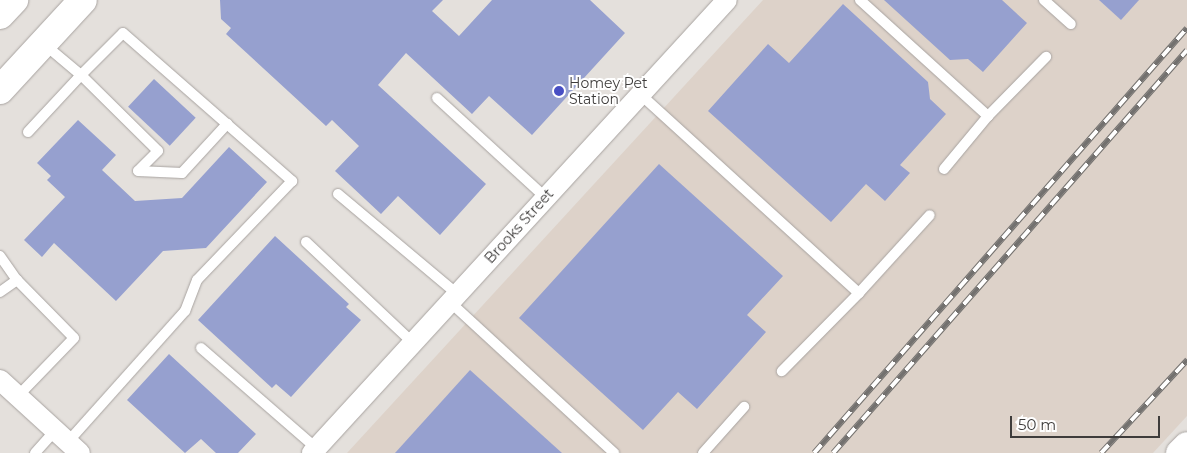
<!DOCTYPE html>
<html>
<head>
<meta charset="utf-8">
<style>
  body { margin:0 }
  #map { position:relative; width:1187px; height:453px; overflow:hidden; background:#e4e0dc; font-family:Montserrat,sans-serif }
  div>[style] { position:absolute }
  .built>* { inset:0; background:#ddd2c9 }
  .building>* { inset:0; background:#96a0cf; transform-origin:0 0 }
  .roads { filter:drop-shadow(0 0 1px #a8a3a0) drop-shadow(0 0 1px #a8a3a0) }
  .service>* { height:10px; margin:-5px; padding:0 5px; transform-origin:5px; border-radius:5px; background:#fff }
  .minor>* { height:20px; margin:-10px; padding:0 10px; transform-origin:10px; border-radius:10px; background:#fff }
  .tertiary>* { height:26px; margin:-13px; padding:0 13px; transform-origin:13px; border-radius:13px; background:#fff }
  .primary>* { height:28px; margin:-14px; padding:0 14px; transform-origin:14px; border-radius:14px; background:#fff }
  .rail>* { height:5.5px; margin-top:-2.75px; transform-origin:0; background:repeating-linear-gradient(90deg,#fff 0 11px,#73716f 0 22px); box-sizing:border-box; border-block:1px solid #73716f }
  .dots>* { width:14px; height:14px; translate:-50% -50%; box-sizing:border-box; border:2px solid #fff; border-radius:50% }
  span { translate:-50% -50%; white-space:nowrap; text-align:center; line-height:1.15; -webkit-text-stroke:4px #fff; paint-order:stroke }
  .poi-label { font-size:14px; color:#3e3c3b }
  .left { translate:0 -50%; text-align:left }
  .street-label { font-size:14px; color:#3e3c3b }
  .scale { position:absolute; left:1010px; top:416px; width:150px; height:22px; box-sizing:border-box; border:2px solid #3e3c3b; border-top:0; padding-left:6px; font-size:15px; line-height:18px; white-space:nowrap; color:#3e3c3b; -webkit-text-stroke:4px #fff; paint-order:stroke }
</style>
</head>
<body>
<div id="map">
  <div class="built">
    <div style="clip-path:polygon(763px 0,1187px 0,1187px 416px,1153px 453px,347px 453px)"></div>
  </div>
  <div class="building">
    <div style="clip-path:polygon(220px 0,443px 0,432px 11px,459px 36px,492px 0,590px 0,625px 33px,532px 135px,489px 96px,472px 114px,406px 53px,378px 85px,486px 184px,440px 235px,398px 196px,381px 214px,335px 171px,359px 146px,332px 120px,326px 126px,226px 34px,231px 28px,221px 19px)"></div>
    <div style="clip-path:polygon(884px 0,1002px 0,1027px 23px,983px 72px,968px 59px,950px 60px)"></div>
    <div style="clip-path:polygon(1099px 0,1139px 0,1121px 20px)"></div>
    <div style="clip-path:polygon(843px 4px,928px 82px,930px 99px,946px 114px,900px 165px,910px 173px,885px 201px,866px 184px,831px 222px,708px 111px,768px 44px,789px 63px)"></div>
    <div style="left:154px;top:79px;width:57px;height:38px;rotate:43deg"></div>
    <div style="clip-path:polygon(78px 120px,116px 155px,102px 170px,135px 201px,182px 198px,229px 147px,267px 182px,206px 248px,163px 251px,116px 301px,54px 243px,42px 257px,24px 240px,65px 197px,47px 180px,51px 176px,37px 163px)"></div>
    <div style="clip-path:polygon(659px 164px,783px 276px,747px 315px,766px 332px,697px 409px,678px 392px,643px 430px,519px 318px)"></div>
    <div style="clip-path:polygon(275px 236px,349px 304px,346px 307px,361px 320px,291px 397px,276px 384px,272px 388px,198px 320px)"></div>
    <div style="clip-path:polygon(169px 354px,256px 434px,238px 453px,216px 453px,201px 439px,185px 453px,127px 400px)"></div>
    <div style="clip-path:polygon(470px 370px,562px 453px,395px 453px)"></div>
  </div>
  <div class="roads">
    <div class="service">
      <div style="left:860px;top:0;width:173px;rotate:42.2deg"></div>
      <div style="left:988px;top:116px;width:83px;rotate:-45.5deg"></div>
      <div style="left:1044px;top:0;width:36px;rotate:42deg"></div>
      <div style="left:44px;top:44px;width:48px;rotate:40deg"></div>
      <div style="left:81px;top:75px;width:59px;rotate:-45deg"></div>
      <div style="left:123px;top:33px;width:225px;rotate:41.2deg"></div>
      <div style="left:292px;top:181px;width:137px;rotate:133.8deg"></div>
      <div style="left:197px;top:280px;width:33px;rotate:111deg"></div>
      <div style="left:185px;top:311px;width:176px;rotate:131.8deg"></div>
      <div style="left:640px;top:94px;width:296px;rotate:42.3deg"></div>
      <div style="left:859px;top:293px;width:110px;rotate:134.6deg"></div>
      <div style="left:437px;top:98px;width:147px;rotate:42.5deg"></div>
      <div style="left:28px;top:132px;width:78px;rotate:-47.1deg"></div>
      <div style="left:81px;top:75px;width:108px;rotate:44.6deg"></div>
      <div style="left:158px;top:151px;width:28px;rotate:135deg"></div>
      <div style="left:138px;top:171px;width:44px;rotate:2.6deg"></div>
      <div style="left:182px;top:173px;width:67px;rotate:-47.4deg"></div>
      <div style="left:944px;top:169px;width:69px;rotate:-50.3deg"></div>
      <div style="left:338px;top:194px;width:155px;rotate:40deg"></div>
      <div style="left:306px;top:242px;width:147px;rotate:43.3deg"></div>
      <div style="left:0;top:256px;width:29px;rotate:55deg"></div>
      <div style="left:0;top:292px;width:21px;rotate:-35deg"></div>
      <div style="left:17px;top:280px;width:81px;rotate:45.5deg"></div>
      <div style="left:74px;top:338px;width:81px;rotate:134deg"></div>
      <div style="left:859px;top:293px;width:105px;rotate:-47.7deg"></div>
      <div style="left:450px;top:302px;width:223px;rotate:42.6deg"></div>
      <div style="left:201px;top:348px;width:152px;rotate:41deg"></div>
      <div style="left:35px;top:453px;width:31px;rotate:-48deg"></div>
      <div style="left:703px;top:453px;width:62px;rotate:-48.3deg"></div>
    </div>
    <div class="minor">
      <div style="left:0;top:380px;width:108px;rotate:42.4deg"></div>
      <div style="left:312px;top:453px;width:614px;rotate:-47.51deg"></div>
    </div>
    <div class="tertiary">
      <div style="left:1179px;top:453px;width:11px;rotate:-45deg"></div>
    </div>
    <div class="primary">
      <div style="left:0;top:15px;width:21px;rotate:-47deg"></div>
      <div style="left:0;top:90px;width:122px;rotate:-47.3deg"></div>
    </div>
  </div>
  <div class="rail">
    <div style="left:814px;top:453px;width:565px;rotate:-48.73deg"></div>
    <div style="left:833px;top:453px;width:536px;rotate:-48.7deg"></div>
    <div style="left:1101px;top:453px;width:127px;rotate:-47.2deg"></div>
  </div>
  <div class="dots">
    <div style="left:559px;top:91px;background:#484fc4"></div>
  </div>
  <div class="poi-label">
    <span class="left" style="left:569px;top:91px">Homey Pet<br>Station</span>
  </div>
  <div class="street-label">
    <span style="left:519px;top:226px;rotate:-48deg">Brooks Street</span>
  </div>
  <div class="scale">50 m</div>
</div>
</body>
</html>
